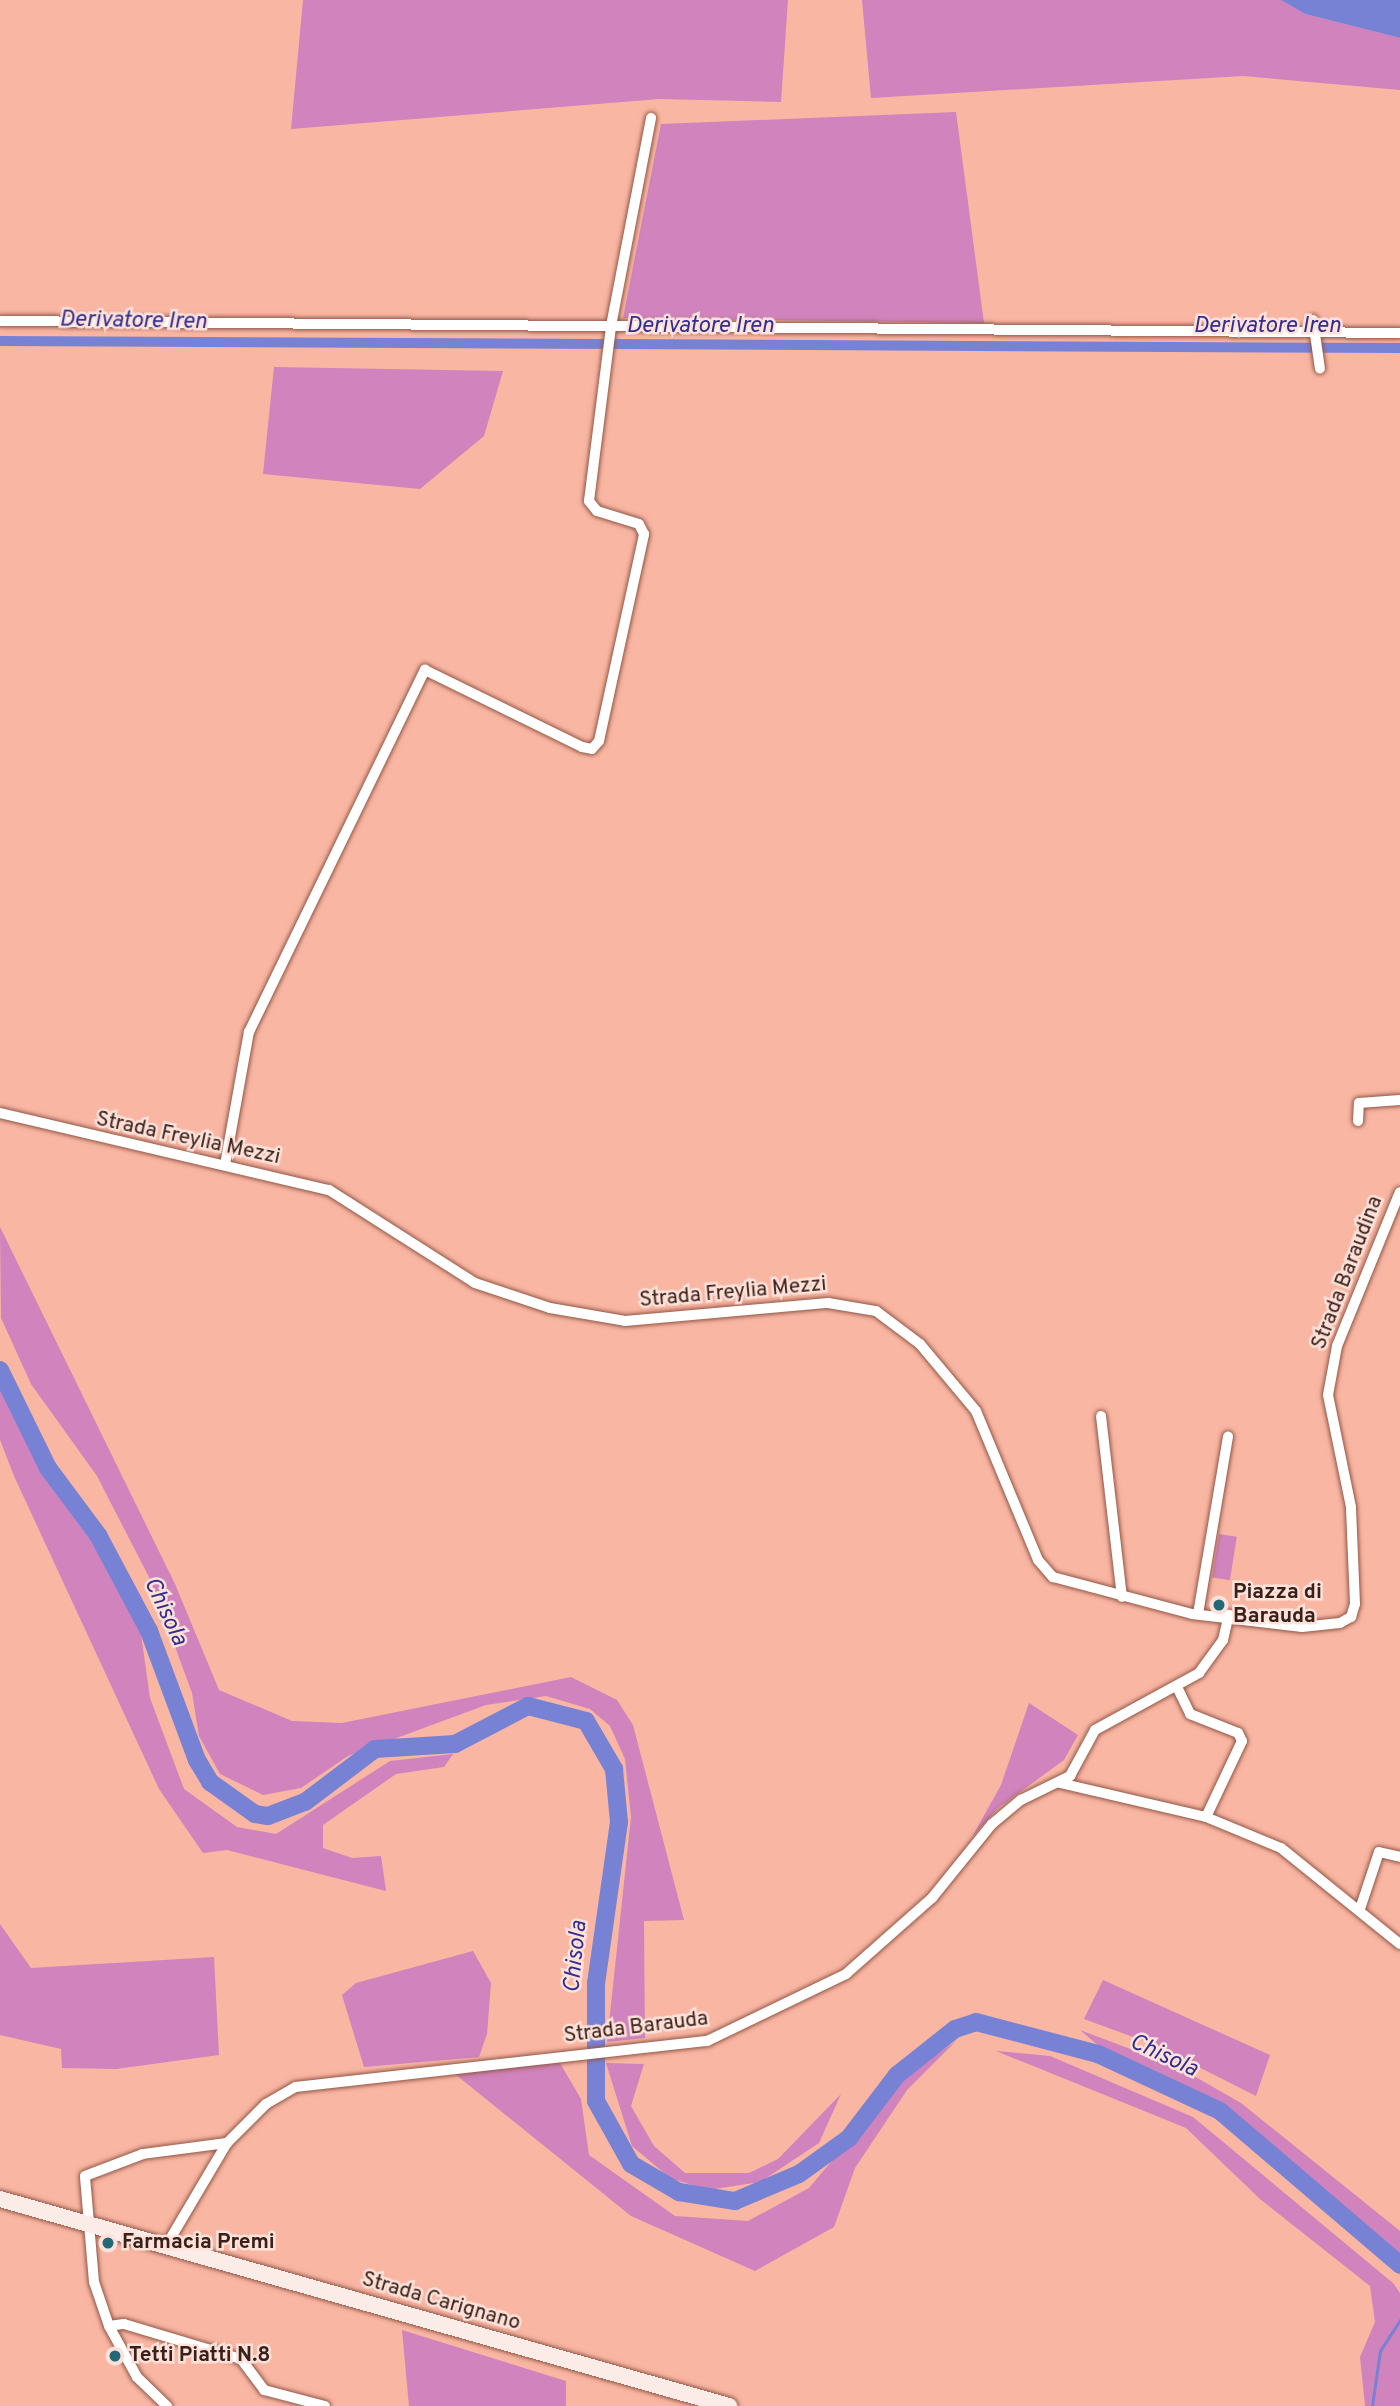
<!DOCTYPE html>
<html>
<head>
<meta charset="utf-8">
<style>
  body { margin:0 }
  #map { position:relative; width:1400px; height:2406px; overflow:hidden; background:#f9b6a3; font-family:Overpass,sans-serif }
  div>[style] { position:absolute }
  .green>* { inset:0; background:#d083bc; transform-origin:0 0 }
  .water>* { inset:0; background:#7882d5 }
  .stream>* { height:2.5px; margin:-1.25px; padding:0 1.25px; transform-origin:1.25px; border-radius:1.25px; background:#7882d5 }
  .canal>* { height:10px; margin:-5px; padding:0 5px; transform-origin:5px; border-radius:5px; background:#7882d5 }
  .river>* { height:18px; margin:-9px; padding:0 9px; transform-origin:9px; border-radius:9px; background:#7882d5 }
  .roads { filter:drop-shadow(0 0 2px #925746) drop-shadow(0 0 2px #925746) }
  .street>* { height:10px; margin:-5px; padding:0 5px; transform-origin:5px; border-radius:5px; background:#fff }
  .secondary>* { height:16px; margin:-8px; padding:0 8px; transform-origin:8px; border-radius:8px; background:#fbece8 }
  .dots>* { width:19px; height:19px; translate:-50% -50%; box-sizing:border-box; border:4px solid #fee2da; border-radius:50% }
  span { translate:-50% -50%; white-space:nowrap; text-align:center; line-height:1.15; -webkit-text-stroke:5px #fee2da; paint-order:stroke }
  .street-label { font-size:21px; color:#392019 }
  .poi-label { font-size:21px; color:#392019; font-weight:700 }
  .left { translate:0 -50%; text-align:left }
  .water-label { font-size:23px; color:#312e8f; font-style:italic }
</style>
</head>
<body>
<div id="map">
  <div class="green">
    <div style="clip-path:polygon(303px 0,788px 0,781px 102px,659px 99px,291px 129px)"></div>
    <div style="clip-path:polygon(862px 0,1281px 0,1305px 14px,1400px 38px,1400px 90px,1243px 76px,871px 98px)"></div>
    <div style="clip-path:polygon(956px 112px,984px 323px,623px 318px,661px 124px)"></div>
    <div style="clip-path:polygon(274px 367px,503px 371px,484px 436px,420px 489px,263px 474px)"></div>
    <div style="clip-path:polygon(0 1227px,175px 1584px,219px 1690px,292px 1721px,342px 1723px,571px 1677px,617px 1700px,633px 1725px,684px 1920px,644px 1921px,645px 2038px,607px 2042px,631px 1817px,625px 1759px,610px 1726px,590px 1709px,546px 1696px,486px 1705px,348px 1756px,301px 1788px,263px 1795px,220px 1774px,199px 1736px,192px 1693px,151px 1581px,97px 1476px,31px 1384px,1px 1318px)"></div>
    <div style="clip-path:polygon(0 1389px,120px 1588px,141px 1634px,150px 1698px,184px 1789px,237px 1827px,276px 1834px,390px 1761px,453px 1754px,444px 1767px,396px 1774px,323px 1825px,323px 1848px,352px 1858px,381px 1856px,386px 1891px,227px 1850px,203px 1853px,159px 1789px,14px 1476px,0 1440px)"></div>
    <div style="left:1219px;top:1534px;width:18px;height:44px;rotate:9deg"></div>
    <div style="clip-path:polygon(1029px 1703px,1078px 1735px,1064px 1760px,998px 1808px,972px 1837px,1001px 1785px)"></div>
    <div style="clip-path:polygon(0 1924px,31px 1968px,214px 1957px,219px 2055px,116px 2069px,62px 2068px,61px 2049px,0 2035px)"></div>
    <div style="clip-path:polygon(473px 1951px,491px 1983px,487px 2034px,479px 2057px,364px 2067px,342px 1995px,356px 1983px)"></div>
    <div style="clip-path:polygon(1103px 1980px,1270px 2055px,1256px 2096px,1155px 2045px,1084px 2019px)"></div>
    <div style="clip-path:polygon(1080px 2030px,1178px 2067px,1241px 2103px,1400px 2231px,1400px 2257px,1233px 2112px,1100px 2047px)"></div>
    <div style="clip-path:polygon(956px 2041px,907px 2090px,855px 2168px,834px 2227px,755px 2271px,631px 2216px,450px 2070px,560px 2063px,581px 2099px,589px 2155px,675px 2216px,748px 2221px,809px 2188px,900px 2080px)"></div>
    <div style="clip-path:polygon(996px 2051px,1050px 2056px,1193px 2117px,1393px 2283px,1400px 2293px,1400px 2406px,1365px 2406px,1360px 2357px,1375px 2322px,1370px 2286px,1260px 2199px,1186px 2128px)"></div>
    <div style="clip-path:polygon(606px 2063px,644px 2064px,631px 2106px,654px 2146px,685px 2173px,749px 2173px,778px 2159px,841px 2094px,819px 2143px,760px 2182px,708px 2190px,670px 2178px,632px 2146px)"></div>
    <div style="clip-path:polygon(402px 2330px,566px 2381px,566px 2406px,409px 2406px)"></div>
  </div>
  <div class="water">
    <div style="clip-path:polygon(1281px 0,1400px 0,1400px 38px,1305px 14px)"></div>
  </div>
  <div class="stream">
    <div style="left:1372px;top:2406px;width:56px;rotate:-81.7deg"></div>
    <div style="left:1380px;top:2351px;width:37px;rotate:-57deg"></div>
  </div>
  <div class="canal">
    <div style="left:0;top:341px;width:1400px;rotate:0.29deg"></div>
  </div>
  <div class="river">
    <div style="left:0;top:1370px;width:109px;rotate:63.9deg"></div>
    <div style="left:48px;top:1468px;width:84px;rotate:53.3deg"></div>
    <div style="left:98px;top:1535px;width:109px;rotate:62deg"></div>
    <div style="left:149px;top:1631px;width:138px;rotate:69.6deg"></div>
    <div style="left:197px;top:1760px;width:26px;rotate:59deg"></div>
    <div style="left:210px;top:1782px;width:55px;rotate:35.4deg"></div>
    <div style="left:255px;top:1814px;width:13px;rotate:9deg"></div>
    <div style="left:268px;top:1816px;width:40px;rotate:-21deg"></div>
    <div style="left:305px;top:1802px;width:88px;rotate:-37.1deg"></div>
    <div style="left:375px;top:1749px;width:80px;rotate:-3.6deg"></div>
    <div style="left:455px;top:1744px;width:82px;rotate:-27.5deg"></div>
    <div style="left:528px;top:1706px;width:60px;rotate:14.5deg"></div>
    <div style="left:586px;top:1721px;width:56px;rotate:59.7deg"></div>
    <div style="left:614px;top:1769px;width:53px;rotate:84.6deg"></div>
    <div style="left:619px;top:1822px;width:163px;rotate:98.1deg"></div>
    <div style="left:596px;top:1983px;width:118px;rotate:90deg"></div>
    <div style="left:596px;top:2101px;width:72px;rotate:60.9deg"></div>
    <div style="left:631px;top:2164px;width:56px;rotate:30.3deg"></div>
    <div style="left:679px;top:2192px;width:57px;rotate:9.1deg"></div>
    <div style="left:735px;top:2201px;width:69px;rotate:-22.9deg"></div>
    <div style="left:799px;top:2174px;width:62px;rotate:-35.8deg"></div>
    <div style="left:849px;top:2138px;width:79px;rotate:-52.7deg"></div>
    <div style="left:897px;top:2075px;width:74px;rotate:-38.4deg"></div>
    <div style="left:955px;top:2029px;width:22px;rotate:-18deg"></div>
    <div style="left:976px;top:2022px;width:126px;rotate:14.7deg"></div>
    <div style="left:1098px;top:2054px;width:135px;rotate:25deg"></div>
    <div style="left:1220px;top:2111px;width:237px;rotate:40.5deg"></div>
  </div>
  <div class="roads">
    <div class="street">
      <div style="left:1313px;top:320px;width:49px;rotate:81.9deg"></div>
      <div style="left:0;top:321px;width:1400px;rotate:0.49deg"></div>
      <div style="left:0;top:1113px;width:338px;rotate:13.2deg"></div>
      <div style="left:329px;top:1190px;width:173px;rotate:32.5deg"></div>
      <div style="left:475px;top:1283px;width:79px;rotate:18.4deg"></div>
      <div style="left:550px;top:1308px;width:76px;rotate:9.8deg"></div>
      <div style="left:625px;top:1321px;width:204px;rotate:-5.1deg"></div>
      <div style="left:828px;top:1303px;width:49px;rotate:9.5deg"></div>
      <div style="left:876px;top:1311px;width:55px;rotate:36.9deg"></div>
      <div style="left:920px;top:1344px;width:87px;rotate:50.1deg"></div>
      <div style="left:976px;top:1411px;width:161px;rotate:67.4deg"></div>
      <div style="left:1038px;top:1560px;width:23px;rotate:49deg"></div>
      <div style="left:1053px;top:1577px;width:144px;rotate:14.9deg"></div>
      <div style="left:1192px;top:1614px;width:111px;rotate:6.7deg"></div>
      <div style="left:1302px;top:1627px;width:38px;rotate:-6deg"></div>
      <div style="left:1340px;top:1623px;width:13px;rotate:-29deg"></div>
      <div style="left:1351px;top:1617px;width:14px;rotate:-73deg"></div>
      <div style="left:1355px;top:1604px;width:97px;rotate:-92.4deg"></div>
      <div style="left:1351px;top:1507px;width:114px;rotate:-101.6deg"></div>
      <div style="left:1328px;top:1395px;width:50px;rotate:-79.6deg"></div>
      <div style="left:1337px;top:1346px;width:166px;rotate:-67.8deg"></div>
      <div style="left:1358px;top:1121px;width:18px;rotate:-87deg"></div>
      <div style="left:1359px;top:1103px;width:41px;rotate:-4.2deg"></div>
      <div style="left:225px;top:1165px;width:135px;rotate:-79.8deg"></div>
      <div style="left:249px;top:1032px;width:403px;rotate:-64.1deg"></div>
      <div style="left:425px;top:670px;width:175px;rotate:26.1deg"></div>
      <div style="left:582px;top:747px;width:10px;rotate:11deg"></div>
      <div style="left:592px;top:749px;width:11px;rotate:-49deg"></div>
      <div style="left:599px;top:741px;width:212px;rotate:-77.7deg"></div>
      <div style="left:644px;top:534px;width:11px;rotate:-117deg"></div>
      <div style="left:639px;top:524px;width:44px;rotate:-162.8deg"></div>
      <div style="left:597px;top:511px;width:13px;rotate:-129deg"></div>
      <div style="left:589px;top:501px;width:176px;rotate:-82.8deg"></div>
      <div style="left:611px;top:326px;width:212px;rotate:-79.1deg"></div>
      <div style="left:1101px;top:1416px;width:182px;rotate:83.4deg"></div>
      <div style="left:1198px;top:1614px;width:180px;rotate:-80.4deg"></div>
      <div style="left:1178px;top:1689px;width:28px;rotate:64deg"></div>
      <div style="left:1190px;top:1714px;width:52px;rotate:21.6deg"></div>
      <div style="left:1238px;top:1733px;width:9px;rotate:63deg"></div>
      <div style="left:1242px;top:1741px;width:84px;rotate:115.3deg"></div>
      <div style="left:1060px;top:1783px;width:150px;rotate:13.1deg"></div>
      <div style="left:1206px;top:1817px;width:81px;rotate:22.5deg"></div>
      <div style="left:1281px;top:1848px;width:153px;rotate:38.9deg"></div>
      <div style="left:1360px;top:1909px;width:60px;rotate:-71.6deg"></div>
      <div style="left:1379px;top:1852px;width:22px;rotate:13deg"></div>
      <div style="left:166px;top:2246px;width:120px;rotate:-59.4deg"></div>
      <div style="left:227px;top:2143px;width:55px;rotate:-45deg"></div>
      <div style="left:266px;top:2104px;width:34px;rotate:-30deg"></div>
      <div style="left:296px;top:2087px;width:414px;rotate:-6.4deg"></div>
      <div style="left:707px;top:2041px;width:154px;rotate:-25.7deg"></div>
      <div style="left:846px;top:1974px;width:115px;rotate:-41.5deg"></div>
      <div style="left:932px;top:1898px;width:95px;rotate:-51deg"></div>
      <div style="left:992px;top:1824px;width:38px;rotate:-40deg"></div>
      <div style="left:1021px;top:1800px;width:55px;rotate:-26.1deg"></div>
      <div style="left:1070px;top:1776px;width:52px;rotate:-61.5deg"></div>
      <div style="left:1095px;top:1730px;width:119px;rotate:-28.7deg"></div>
      <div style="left:1199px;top:1673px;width:41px;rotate:-54deg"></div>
      <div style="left:1223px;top:1640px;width:26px;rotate:-77deg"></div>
      <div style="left:109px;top:2326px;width:15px;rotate:-8deg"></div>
      <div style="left:124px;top:2324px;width:122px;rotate:16.7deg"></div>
      <div style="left:241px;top:2359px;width:39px;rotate:53deg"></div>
      <div style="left:264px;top:2390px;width:63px;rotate:14.7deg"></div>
      <div style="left:167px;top:2406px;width:42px;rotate:-136deg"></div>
      <div style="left:137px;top:2377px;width:58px;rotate:-118.8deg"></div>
      <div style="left:109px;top:2326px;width:46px;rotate:-108.8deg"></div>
      <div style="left:94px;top:2282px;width:106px;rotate:-94.9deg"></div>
      <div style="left:85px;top:2176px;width:62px;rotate:-20.8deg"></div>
      <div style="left:143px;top:2154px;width:85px;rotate:-7.5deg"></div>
    </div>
    <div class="secondary">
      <div style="left:0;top:2199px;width:758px;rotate:15.85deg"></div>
    </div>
  </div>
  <div class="dots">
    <div style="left:1219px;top:1605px;background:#236878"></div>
    <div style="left:108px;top:2243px;background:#236878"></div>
    <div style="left:115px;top:2356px;background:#236878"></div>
  </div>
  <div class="street-label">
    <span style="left:188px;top:1139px;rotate:12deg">Strada Freylia Mezzi</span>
    <span style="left:1348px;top:1273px;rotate:-69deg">Strada Baraudina</span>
    <span style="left:733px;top:1293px;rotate:-5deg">Strada Freylia Mezzi</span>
    <span style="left:636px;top:2028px;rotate:-7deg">Strada Barauda</span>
    <span style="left:441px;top:2302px;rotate:16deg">Strada Carignano</span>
  </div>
  <div class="poi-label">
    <span class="left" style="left:1233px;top:1605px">Piazza di<br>Barauda</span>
    <span class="left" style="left:122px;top:2243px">Farmacia Premi</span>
    <span class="left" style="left:129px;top:2356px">Tetti Piatti N.8</span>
  </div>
  <div class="water-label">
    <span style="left:133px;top:322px;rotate:1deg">Derivatore Iren</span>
    <span style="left:700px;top:327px">Derivatore Iren</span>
    <span style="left:1267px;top:327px">Derivatore Iren</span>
    <span style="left:164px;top:1612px;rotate:65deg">Chisola</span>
    <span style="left:577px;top:1957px;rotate:-84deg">Chisola</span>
    <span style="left:1163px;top:2057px;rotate:25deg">Chisola</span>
  </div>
</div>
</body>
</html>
